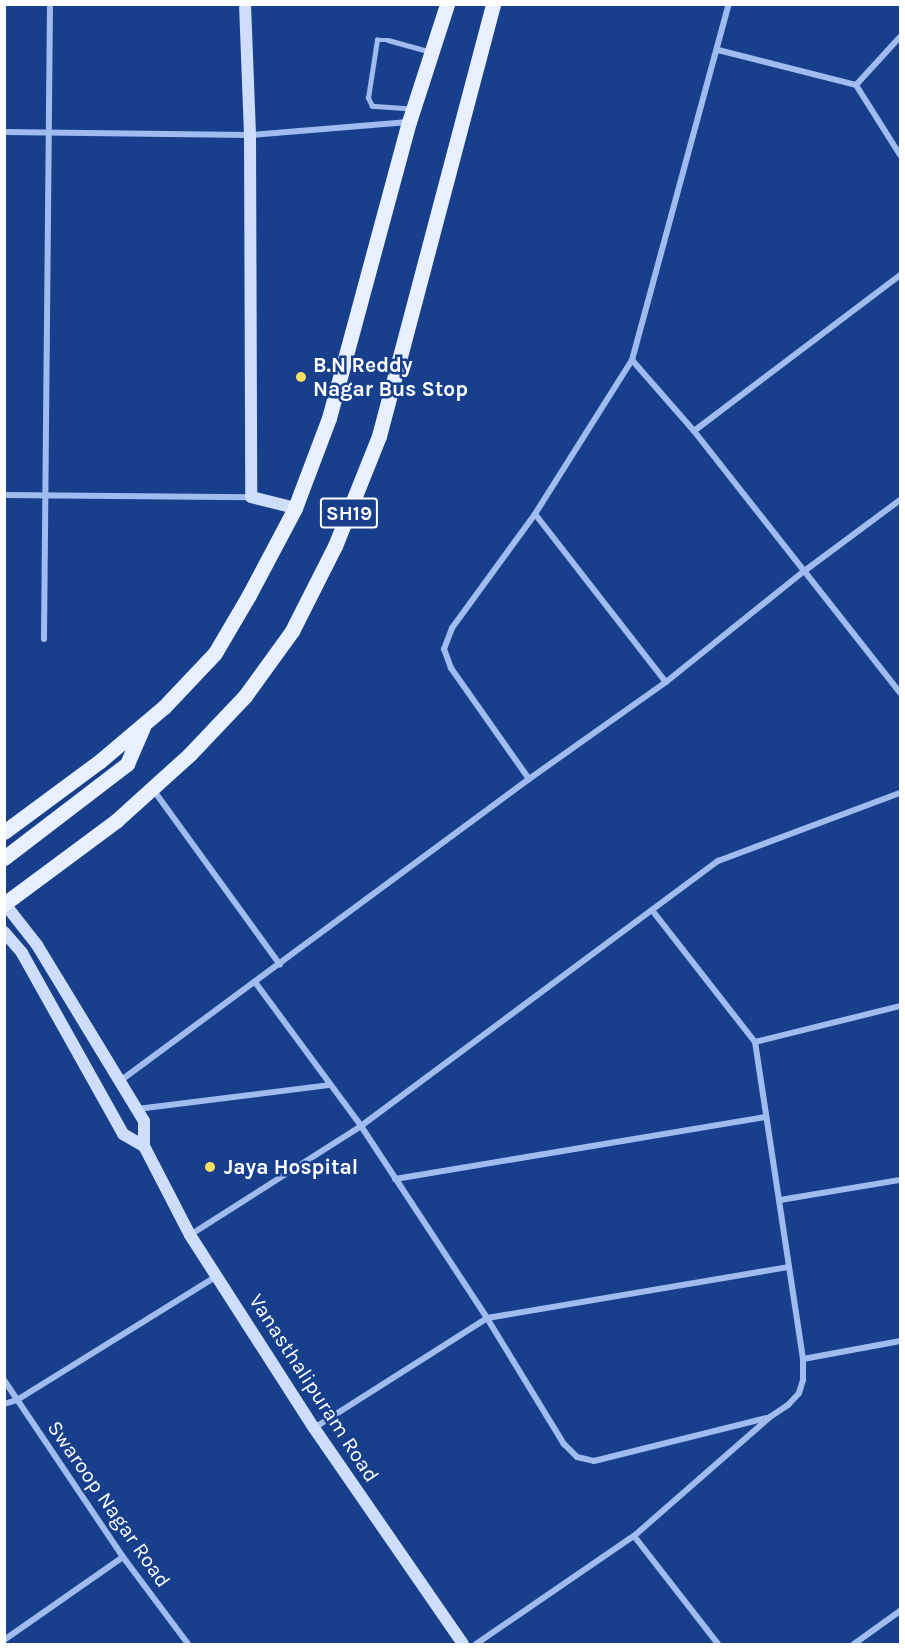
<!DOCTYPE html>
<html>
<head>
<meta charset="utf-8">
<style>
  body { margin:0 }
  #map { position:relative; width:905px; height:1649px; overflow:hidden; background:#173f8b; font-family:Karla,sans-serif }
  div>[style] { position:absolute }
  .lane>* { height:4.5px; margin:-2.25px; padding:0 2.25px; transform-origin:2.25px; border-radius:2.25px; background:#a0bcef }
  .street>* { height:6px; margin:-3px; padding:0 3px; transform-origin:3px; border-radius:3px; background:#a0bcef }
  .secondary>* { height:12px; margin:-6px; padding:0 6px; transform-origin:6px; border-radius:6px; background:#cdddfa }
  .primary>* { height:15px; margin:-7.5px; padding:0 7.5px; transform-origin:7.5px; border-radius:7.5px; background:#e8efff }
  .dots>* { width:16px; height:16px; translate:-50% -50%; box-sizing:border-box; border:3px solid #173f8b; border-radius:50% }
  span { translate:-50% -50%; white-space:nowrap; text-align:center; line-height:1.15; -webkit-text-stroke:5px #173f8b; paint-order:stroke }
  .shield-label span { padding:2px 4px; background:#173f8b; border:2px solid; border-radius:4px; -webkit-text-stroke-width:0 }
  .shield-label { font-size:20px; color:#fff; font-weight:700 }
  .poi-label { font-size:21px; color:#fff; font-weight:700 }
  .left { translate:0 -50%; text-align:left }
  .street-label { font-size:21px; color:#fff }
  .frame { position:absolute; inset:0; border:6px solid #fff; pointer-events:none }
</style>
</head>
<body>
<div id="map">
  <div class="lane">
    <div style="left:411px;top:109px;width:39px;rotate:-176deg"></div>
    <div style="left:372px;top:106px;width:9px;rotate:-117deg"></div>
    <div style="left:368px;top:98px;width:59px;rotate:-81.2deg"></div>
    <div style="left:377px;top:40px;width:11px"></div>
    <div style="left:388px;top:40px;width:41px;rotate:15.4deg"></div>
  </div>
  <div class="street">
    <div style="left:718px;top:50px;width:142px;rotate:14.2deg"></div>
    <div style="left:856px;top:85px;width:83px;rotate:57.8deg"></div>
    <div style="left:856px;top:85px;width:65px;rotate:-47.5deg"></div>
    <div style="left:4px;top:132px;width:246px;rotate:0.7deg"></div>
    <div style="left:250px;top:135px;width:159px;rotate:-4.7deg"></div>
    <div style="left:632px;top:360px;width:94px;rotate:48.9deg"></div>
    <div style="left:694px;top:431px;width:333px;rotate:51.8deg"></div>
    <div style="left:694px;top:431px;width:258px;rotate:-37.1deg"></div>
    <div style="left:4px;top:495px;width:247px;rotate:0.5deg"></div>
    <div style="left:535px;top:514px;width:213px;rotate:52.1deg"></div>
    <div style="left:44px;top:639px;width:635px;rotate:-89.46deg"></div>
    <div style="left:529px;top:779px;width:136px;rotate:-125.1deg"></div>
    <div style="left:451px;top:668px;width:20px;rotate:-110deg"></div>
    <div style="left:444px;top:649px;width:22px;rotate:-69deg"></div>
    <div style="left:452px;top:628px;width:141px;rotate:-53.9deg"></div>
    <div style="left:535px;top:514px;width:182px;rotate:-57.8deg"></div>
    <div style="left:632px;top:360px;width:369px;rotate:-74.8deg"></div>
    <div style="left:152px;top:788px;width:218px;rotate:54.1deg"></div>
    <div style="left:255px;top:982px;width:179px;rotate:53.6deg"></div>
    <div style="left:361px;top:1126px;width:230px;rotate:56.7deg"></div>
    <div style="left:487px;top:1318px;width:148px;rotate:58.6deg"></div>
    <div style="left:564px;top:1444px;width:18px;rotate:45deg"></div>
    <div style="left:577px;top:1457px;width:17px;rotate:13deg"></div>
    <div style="left:594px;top:1461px;width:178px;rotate:-14deg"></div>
    <div style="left:755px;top:1042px;width:149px;rotate:-13.9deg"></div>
    <div style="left:120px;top:1081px;width:508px;rotate:-36.44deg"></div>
    <div style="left:529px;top:779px;width:168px;rotate:-35.3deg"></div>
    <div style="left:666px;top:682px;width:176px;rotate:-38.8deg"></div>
    <div style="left:803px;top:572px;width:121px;rotate:-36.6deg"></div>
    <div style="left:137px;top:1109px;width:195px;rotate:-7.1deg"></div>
    <div style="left:395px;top:1179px;width:376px;rotate:-9.5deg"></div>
    <div style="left:780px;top:1200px;width:122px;rotate:-9.5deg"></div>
    <div style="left:190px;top:1235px;width:203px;rotate:-32.5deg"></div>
    <div style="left:361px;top:1126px;width:445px;rotate:-36.6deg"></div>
    <div style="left:718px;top:861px;width:194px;rotate:-20.5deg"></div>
    <div style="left:803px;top:1359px;width:99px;rotate:-10.5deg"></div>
    <div style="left:4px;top:1380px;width:213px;rotate:56.1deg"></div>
    <div style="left:123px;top:1557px;width:109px;rotate:53.2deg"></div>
    <div style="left:4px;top:1404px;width:14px;rotate:-17deg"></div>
    <div style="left:17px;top:1400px;width:235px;rotate:-31.8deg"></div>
    <div style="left:314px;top:1428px;width:205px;rotate:-32.4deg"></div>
    <div style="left:487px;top:1318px;width:305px;rotate:-9.6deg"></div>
    <div style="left:634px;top:1536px;width:137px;rotate:52.1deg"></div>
    <div style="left:4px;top:1640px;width:145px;rotate:-34.9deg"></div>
    <div style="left:476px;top:1644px;width:191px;rotate:-34.4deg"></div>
    <div style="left:634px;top:1536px;width:181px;rotate:-41.2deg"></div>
    <div style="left:770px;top:1417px;width:22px;rotate:-34deg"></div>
    <div style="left:788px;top:1405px;width:16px;rotate:-47deg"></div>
    <div style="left:799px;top:1393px;width:14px;rotate:-73deg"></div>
    <div style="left:803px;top:1380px;width:21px;rotate:-90deg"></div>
    <div style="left:803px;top:1359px;width:321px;rotate:-98.6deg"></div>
    <div style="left:755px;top:1042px;width:167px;rotate:-128deg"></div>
    <div style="left:854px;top:1644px;width:57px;rotate:-35.7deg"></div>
  </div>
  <div class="secondary">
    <div style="left:245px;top:4px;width:131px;rotate:87.8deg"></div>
    <div style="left:250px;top:135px;width:362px;rotate:89.8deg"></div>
    <div style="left:251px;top:497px;width:45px;rotate:14deg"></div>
    <div style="left:4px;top:903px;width:53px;rotate:51.8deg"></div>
    <div style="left:37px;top:945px;width:206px;rotate:58.7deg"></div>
    <div style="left:144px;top:1121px;width:25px;rotate:90deg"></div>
    <div style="left:144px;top:1146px;width:100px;rotate:62.7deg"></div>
    <div style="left:190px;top:1235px;width:229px;rotate:57.3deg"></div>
    <div style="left:314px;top:1428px;width:262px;rotate:55.4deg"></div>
    <div style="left:4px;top:932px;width:28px;rotate:49deg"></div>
    <div style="left:22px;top:953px;width:207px;rotate:60.8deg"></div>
    <div style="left:123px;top:1134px;width:24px;rotate:30deg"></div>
  </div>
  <div class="primary">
    <div style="left:4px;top:832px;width:119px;rotate:-36.5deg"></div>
    <div style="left:100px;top:761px;width:84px;rotate:-40.2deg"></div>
    <div style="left:164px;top:707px;width:74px;rotate:-46.6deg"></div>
    <div style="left:215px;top:653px;width:67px;rotate:-59.6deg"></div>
    <div style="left:249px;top:595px;width:98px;rotate:-62.1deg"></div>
    <div style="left:295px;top:508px;width:96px;rotate:-69.3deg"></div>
    <div style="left:329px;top:418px;width:307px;rotate:-74.9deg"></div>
    <div style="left:409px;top:122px;width:124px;rotate:-72.1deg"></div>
    <div style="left:4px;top:858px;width:155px;rotate:-37.4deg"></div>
    <div style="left:127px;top:764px;width:40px;rotate:-66.6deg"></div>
    <div style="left:4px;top:904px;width:141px;rotate:-36.6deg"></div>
    <div style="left:117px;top:820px;width:97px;rotate:-42.1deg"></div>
    <div style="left:189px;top:755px;width:81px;rotate:-46.5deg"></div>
    <div style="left:245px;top:696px;width:80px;rotate:-54.1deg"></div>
    <div style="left:292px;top:631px;width:95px;rotate:-63.2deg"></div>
    <div style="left:335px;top:546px;width:118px;rotate:-68.2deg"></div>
    <div style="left:379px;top:436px;width:447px;rotate:-75.2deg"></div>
  </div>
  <div class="dots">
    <div style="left:301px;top:377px;background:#ffdf5e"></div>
    <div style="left:210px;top:1167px;background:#ffdf5e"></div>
  </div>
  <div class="shield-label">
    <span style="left:349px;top:513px">SH19</span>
  </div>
  <div class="poi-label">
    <span class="left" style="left:313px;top:377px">B.N Reddy<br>Nagar Bus Stop</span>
    <span class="left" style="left:224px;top:1167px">Jaya Hospital</span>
  </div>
  <div class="street-label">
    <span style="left:314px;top:1388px;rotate:57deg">Vanasthalipuram Road</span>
    <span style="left:109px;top:1504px;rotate:55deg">Swaroop Nagar Road</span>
  </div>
  <div class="frame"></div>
</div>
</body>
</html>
